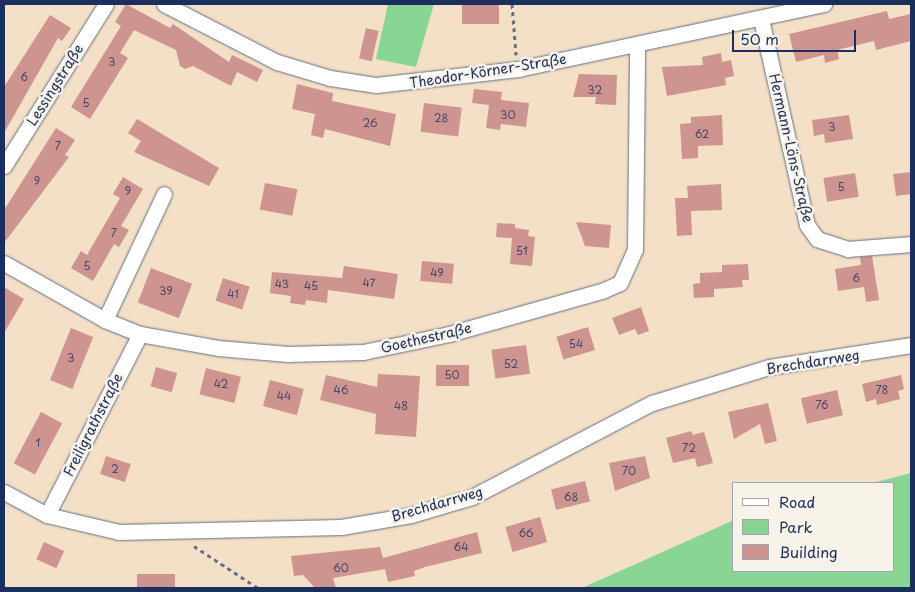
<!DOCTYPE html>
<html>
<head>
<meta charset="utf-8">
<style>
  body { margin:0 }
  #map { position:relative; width:915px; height:592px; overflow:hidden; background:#f3e0c6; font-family:"Playpen Sans",sans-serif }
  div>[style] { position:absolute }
  .green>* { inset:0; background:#89d694 }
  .building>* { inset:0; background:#ce948f; transform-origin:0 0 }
  .path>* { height:3px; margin-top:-1.5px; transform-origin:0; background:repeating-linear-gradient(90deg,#676d82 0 4px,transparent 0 8px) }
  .roads { filter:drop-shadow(0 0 1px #676d82) drop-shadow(0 0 1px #676d82) }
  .street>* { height:15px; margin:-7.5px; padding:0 7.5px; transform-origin:7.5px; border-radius:7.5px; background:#fff }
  span { translate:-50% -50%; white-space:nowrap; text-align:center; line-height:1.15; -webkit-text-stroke:5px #f7f3e8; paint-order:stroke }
  .number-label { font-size:11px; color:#48486a }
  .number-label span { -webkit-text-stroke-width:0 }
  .street-label { font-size:14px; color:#1b2f5e }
  .frame { position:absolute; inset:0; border:5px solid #1b2f5e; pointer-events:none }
  .legend { position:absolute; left:732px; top:482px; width:162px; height:90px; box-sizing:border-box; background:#f7f3e8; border:1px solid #9fa5b1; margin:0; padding:6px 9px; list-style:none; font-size:15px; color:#1b2f5e }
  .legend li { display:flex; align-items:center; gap:10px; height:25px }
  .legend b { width:25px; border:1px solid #9fa5b1 }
  .scale { position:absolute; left:732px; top:30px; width:124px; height:22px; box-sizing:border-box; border:2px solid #1b2f5e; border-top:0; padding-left:6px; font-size:15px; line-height:18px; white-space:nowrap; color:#1b2f5e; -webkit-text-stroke:4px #f7f3e8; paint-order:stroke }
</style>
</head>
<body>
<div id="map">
  <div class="green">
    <div style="clip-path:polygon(388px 4px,434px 4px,416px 67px,376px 59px)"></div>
    <div style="clip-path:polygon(911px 473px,911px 588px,582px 588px,734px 520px,734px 571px,894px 571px,894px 483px,872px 483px)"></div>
  </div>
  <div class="building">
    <div style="clip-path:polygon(126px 4px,170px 28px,173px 24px,229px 62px,232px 55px,263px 70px,257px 82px,237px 72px,231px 86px,193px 66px,185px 69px,180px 66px,176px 50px,134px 30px,120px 53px,128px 58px,90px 119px,71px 107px,121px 26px,115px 22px)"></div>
    <div style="left:462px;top:4px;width:37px;height:20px"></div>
    <div style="clip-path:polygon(887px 11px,889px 19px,911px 14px,911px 41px,876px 50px,874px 41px,837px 50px,839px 59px,825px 63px,824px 55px,796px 62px,789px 34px)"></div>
    <div style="clip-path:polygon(50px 15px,71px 28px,62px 41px,58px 38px,4px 133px,4px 87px)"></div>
    <div style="left:366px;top:28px;width:13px;height:31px;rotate:13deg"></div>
    <div style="clip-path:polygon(721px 53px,722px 62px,731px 60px,734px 76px,725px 78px,726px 85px,667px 96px,662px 67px,703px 65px,702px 57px)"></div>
    <div style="clip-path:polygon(579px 74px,617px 75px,616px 105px,595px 104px,596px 97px,573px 97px)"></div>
    <div style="clip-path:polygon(297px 84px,333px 93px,332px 101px,396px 114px,390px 146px,325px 129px,323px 138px,311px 135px,315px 114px,292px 109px)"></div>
    <div style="clip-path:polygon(474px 89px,502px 92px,501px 100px,529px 103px,526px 127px,501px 124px,500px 130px,486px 128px,489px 105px,472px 103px)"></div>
    <div style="left:424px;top:103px;width:38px;height:29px;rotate:7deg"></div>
    <div style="clip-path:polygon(722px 115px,723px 145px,698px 146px,698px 158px,682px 159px,680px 124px,691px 123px,691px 117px)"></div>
    <div style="clip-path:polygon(849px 115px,853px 139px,825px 143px,824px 134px,814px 136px,812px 120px)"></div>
    <div style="clip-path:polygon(137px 119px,219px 168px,209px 186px,134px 152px,141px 141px,128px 133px)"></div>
    <div style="clip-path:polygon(56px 128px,75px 140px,65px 155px,69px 157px,4px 243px,4px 210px)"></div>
    <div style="clip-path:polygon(911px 172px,911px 194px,896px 196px,893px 174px)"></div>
    <div style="left:855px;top:173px;width:24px;height:32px;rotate:81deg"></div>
    <div style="clip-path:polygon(123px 177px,143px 189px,121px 226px,129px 230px,119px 247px,114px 244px,93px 281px,71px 268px,81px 251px,87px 255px,120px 198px,113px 194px)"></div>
    <div style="left:265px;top:183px;width:33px;height:27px;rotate:11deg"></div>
    <div style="clip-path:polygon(721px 184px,722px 210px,691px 211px,692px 235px,677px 236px,675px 198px,688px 198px,687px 186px)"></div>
    <div style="clip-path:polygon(576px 222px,611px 225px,609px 248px,585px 246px)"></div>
    <div style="clip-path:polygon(497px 223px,515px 224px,515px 228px,529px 230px,528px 236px,535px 237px,532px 266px,510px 264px,512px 238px,496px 237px)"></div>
    <div style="clip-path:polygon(872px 256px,879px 300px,866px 302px,864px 287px,838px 291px,835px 269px,861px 265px,860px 257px)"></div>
    <div style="left:422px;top:261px;width:32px;height:20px;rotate:5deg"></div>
    <div style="clip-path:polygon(748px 264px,749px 280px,742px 280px,743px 287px,714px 289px,714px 297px,694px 298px,693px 284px,700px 283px,700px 273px,722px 272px,722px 265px)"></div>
    <div style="clip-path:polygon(344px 266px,398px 274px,394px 299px,328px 290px,327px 303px,306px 300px,305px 305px,290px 303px,291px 296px,270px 293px,272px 272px,342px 278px)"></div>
    <div style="left:151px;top:268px;width:44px;height:37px;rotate:21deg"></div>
    <div style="left:223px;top:278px;width:28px;height:24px;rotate:18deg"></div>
    <div style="clip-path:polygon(4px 287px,24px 299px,4px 333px)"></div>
    <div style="clip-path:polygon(641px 307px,649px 331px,638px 335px,635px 329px,619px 335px,612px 318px)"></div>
    <div style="left:588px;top:327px;width:24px;height:33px;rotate:73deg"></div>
    <div style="left:71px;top:328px;width:24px;height:56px;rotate:22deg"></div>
    <div style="left:526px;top:345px;width:29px;height:35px;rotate:82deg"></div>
    <div style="left:436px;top:365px;width:33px;height:21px"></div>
    <div style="left:156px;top:367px;width:22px;height:20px;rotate:16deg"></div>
    <div style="left:206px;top:368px;width:36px;height:27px;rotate:14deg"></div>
    <div style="clip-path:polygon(378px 374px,420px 376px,416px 437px,375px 434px,376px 414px,320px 400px,326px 375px,377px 387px)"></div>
    <div style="clip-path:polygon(901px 375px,904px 389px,898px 391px,900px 399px,877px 405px,876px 399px,866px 402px,862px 384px)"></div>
    <div style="left:270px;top:380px;width:35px;height:27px;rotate:15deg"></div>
    <div style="left:837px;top:390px;width:26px;height:37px;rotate:77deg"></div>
    <div style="clip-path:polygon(768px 403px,777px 441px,765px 444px,760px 424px,734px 439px,728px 412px)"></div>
    <div style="left:41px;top:412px;width:24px;height:58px;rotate:28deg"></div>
    <div style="clip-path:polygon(691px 431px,693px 435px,704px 432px,713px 463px,697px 467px,695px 458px,673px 463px,666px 438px)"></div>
    <div style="left:106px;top:456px;width:26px;height:19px;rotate:18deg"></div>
    <div style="clip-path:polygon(645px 456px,650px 478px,615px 491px,609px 463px)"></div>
    <div style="left:585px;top:481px;width:21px;height:35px;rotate:76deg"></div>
    <div style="left:540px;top:517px;width:26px;height:36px;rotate:74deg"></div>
    <div style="clip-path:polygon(477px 532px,482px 553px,425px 567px,414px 571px,415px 576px,388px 582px,385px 569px,333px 578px,336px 588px,315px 588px,303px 575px,294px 576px,291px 556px,380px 547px,383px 558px)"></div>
    <div style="left:44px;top:542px;width:22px;height:19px;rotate:24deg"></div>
    <div style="left:137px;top:574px;width:38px;height:14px"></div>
  </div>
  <div class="path">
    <div style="left:512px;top:4px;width:51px;rotate:85.5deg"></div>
    <div style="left:194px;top:546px;width:77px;rotate:33.3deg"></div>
  </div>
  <div class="roads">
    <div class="street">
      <div style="left:164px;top:4px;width:127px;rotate:27.2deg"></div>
      <div style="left:277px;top:62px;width:55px;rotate:16.8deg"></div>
      <div style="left:330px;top:78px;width:47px;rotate:8.7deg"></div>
      <div style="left:376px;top:85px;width:143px;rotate:-6.4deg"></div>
      <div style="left:518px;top:69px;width:313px;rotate:-12deg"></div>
      <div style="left:761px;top:19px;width:211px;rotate:77.4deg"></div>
      <div style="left:807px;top:225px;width:17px;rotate:54deg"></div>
      <div style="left:817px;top:239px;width:33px;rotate:18deg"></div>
      <div style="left:848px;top:249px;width:63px;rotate:-4.5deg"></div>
      <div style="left:4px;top:166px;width:191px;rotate:-57.8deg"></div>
      <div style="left:4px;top:263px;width:116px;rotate:29.4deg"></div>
      <div style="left:105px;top:320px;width:38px;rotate:22deg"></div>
      <div style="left:140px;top:334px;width:79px;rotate:10.2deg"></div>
      <div style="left:218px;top:348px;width:70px;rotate:4.9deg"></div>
      <div style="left:288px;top:354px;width:75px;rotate:-1.5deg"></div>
      <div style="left:363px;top:352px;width:88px;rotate:-11.8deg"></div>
      <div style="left:449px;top:334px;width:161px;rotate:-15.8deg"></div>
      <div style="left:604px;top:290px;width:17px;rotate:-24deg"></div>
      <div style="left:620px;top:283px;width:36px;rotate:-66deg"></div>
      <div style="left:635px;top:250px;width:205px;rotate:-89.4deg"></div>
      <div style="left:105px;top:320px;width:139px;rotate:-64.9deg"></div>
      <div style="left:4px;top:492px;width:49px;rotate:28.1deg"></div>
      <div style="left:47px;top:515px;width:74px;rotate:13.3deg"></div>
      <div style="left:119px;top:532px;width:222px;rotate:-1.3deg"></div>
      <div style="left:341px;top:527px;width:71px;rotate:-9.7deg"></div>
      <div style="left:411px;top:515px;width:64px;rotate:-16.4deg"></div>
      <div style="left:472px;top:497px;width:203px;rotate:-27.6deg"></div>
      <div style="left:652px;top:403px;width:122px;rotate:-17.1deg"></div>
      <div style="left:769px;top:367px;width:144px;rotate:-8.8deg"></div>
      <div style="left:47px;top:515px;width:203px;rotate:-62.8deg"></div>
    </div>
  </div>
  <div class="number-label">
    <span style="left:112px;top:62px">3</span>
    <span style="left:24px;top:77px">6</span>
    <span style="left:595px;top:90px">32</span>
    <span style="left:86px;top:103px">5</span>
    <span style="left:508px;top:115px">30</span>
    <span style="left:441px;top:118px">28</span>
    <span style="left:370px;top:123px">26</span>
    <span style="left:832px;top:127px">3</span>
    <span style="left:702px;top:134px">62</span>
    <span style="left:58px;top:146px">7</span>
    <span style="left:37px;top:181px">9</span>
    <span style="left:841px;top:187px">5</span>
    <span style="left:128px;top:191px">9</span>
    <span style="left:114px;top:233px">7</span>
    <span style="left:522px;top:251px">51</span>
    <span style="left:87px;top:266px">5</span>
    <span style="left:437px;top:273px">49</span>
    <span style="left:856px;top:278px">6</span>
    <span style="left:369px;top:283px">47</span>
    <span style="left:282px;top:284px">43</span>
    <span style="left:311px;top:286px">45</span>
    <span style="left:166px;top:291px">39</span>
    <span style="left:233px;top:294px">41</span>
    <span style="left:576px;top:344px">54</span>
    <span style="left:71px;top:358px">3</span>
    <span style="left:511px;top:364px">52</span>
    <span style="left:452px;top:375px">50</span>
    <span style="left:221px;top:384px">42</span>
    <span style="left:341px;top:390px">46</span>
    <span style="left:882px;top:390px">78</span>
    <span style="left:284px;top:396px">44</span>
    <span style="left:822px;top:405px">76</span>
    <span style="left:401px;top:406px">48</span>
    <span style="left:38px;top:443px">1</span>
    <span style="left:689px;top:448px">72</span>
    <span style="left:115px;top:469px">2</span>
    <span style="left:629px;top:471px">70</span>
    <span style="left:571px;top:497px">68</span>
    <span style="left:526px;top:533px">66</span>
    <span style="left:461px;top:547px">64</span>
    <span style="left:341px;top:568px">60</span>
  </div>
  <div class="street-label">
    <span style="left:488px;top:71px;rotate:-9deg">Theodor-Körner-Straße</span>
    <span style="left:55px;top:85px;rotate:-58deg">Lessingstraße</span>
    <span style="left:791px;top:148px;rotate:77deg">Hermann-Löns-Straße</span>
    <span style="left:426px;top:338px;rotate:-13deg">Goethestraße</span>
    <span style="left:813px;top:362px;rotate:-9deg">Brechdarrweg</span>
    <span style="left:93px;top:425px;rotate:-63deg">Freiligrathstraße</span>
    <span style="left:437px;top:504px;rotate:-16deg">Brechdarrweg</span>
  </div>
  <div class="frame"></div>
  <ul class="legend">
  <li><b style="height:6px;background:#fff"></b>Road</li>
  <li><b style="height:14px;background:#89d694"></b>Park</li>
  <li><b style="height:14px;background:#ce948f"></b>Building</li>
  </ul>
  <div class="scale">50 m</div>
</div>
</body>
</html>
